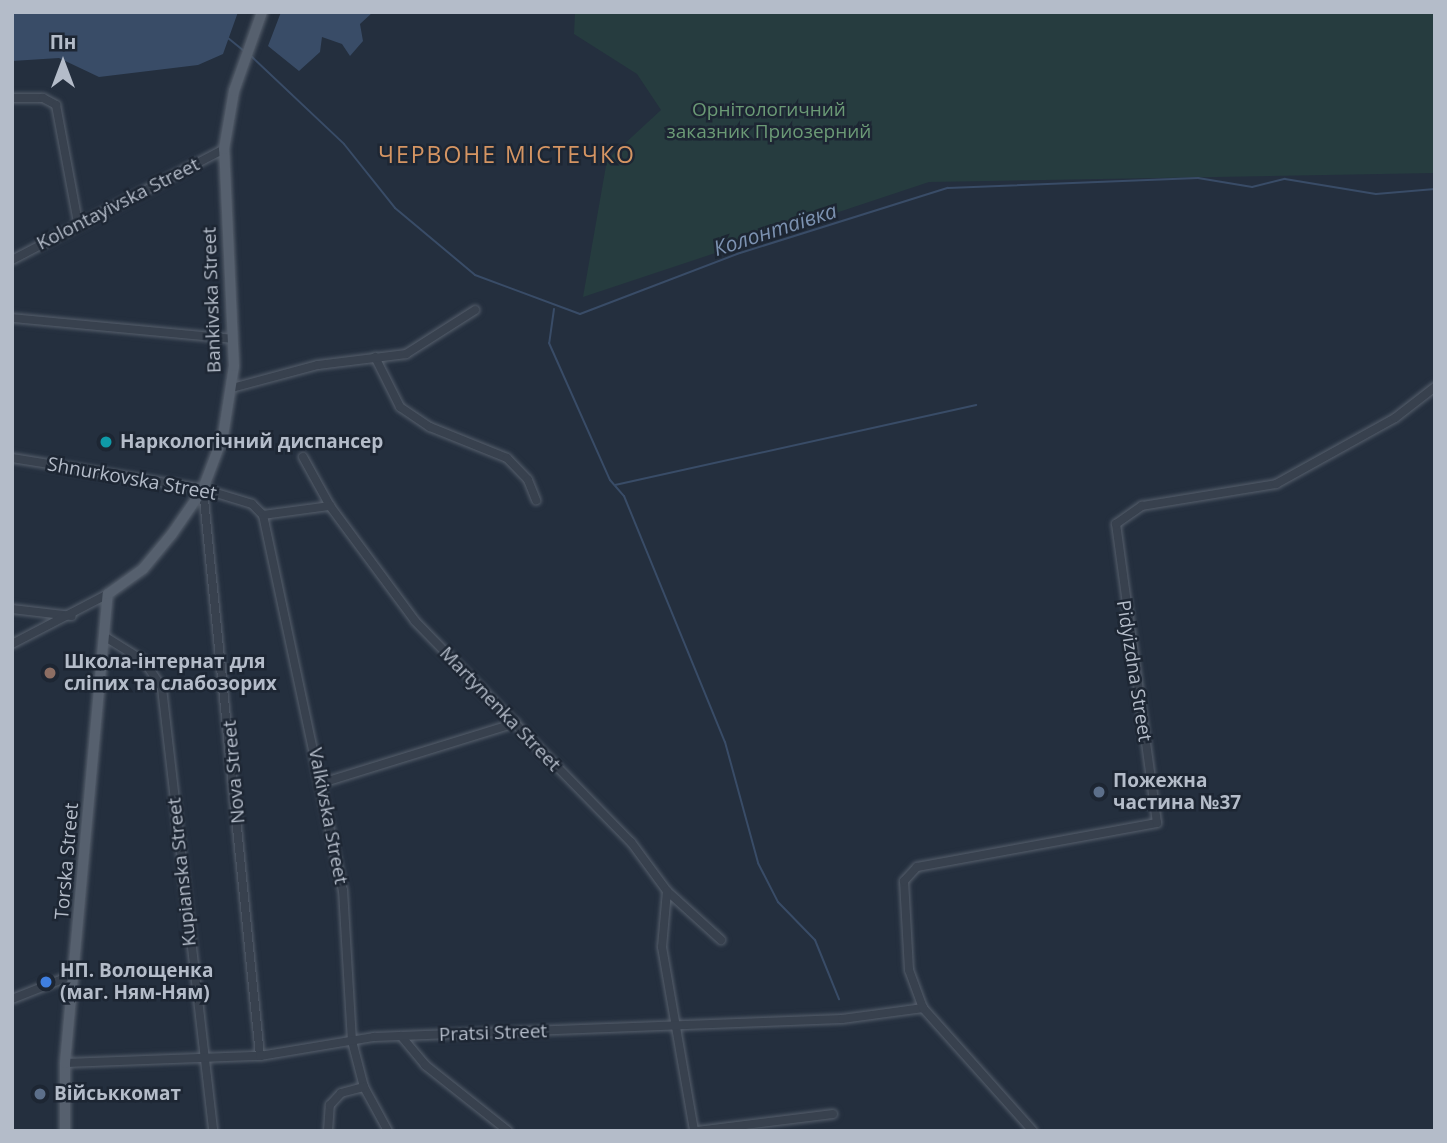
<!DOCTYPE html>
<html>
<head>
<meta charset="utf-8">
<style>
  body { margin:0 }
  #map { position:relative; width:1447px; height:1143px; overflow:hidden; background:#242f3e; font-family:"Open Sans",sans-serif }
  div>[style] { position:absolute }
  .green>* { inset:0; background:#263c3f }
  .water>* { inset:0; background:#394c67 }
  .stream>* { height:2px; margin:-1px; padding:0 1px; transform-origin:1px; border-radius:1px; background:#394c67 }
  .roads { filter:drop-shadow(0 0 2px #565f6c) drop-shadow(0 0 2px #565f6c) }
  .minor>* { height:8px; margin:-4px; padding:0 4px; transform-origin:4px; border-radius:4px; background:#38414e }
  .major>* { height:10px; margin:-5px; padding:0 5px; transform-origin:5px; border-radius:5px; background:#56606e }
  .dots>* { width:19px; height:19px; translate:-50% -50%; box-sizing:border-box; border:4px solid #1d2633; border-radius:50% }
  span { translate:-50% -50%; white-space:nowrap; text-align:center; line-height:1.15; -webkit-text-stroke:5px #1d2633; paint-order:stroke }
  .park-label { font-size:19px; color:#6b9a76 }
  .street-label { font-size:19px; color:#b4bcc9 }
  .poi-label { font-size:19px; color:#b4bcc9; font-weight:700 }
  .left { translate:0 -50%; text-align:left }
  .water-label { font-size:21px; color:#7c92b1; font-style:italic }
  .quarter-label { font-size:23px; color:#d59563; letter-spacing:2px }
  .frame { position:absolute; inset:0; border:14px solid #b4bcc9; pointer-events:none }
  .north { position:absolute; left:28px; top:28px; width:70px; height:70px; -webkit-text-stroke:5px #1d2633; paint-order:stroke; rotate:0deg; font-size:19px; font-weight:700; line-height:28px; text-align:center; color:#b4bcc9 }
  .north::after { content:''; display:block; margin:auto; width:24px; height:32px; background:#b4bcc9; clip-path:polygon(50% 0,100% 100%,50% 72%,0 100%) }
</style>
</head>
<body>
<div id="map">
  <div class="green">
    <div style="clip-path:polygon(575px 12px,1435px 12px,1435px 173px,929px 182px,583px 297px,607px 160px,661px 110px,637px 74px,574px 34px)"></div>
  </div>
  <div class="water">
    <div style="clip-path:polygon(12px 12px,238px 12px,223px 54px,198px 65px,99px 77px,59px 58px,12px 61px)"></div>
    <div style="clip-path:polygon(281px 12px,373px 12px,360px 24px,363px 41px,350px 56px,342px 44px,322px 37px,320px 52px,299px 71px,268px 46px)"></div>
  </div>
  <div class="stream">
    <div style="left:228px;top:38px;width:19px;rotate:39deg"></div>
    <div style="left:250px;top:55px;width:129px;rotate:43.4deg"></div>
    <div style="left:344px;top:144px;width:82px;rotate:51.4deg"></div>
    <div style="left:395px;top:208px;width:104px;rotate:39.9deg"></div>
    <div style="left:475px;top:275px;width:112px;rotate:20.4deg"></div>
    <div style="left:580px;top:314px;width:171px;rotate:-20.9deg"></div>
    <div style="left:740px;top:253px;width:218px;rotate:-17.4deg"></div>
    <div style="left:948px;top:188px;width:250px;rotate:-2.3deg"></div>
    <div style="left:1198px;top:178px;width:55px;rotate:9.5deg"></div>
    <div style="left:1252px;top:187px;width:34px;rotate:-14deg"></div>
    <div style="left:1285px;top:179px;width:92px;rotate:9.4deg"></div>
    <div style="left:1376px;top:194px;width:59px;rotate:-4.8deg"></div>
    <div style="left:554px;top:309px;width:34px;rotate:98deg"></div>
    <div style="left:549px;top:343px;width:150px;rotate:66deg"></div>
    <div style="left:610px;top:480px;width:21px;rotate:49deg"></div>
    <div style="left:624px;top:496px;width:266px;rotate:67.7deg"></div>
    <div style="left:725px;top:742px;width:125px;rotate:74.7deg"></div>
    <div style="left:758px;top:863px;width:44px;rotate:62.9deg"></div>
    <div style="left:778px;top:902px;width:53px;rotate:45.8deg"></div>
    <div style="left:815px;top:940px;width:64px;rotate:67.9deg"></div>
    <div style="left:615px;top:485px;width:370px;rotate:-12.5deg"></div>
  </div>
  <div class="roads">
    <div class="minor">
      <div style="left:12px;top:98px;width:31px"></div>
      <div style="left:43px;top:98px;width:15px;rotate:28deg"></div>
      <div style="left:56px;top:105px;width:119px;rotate:79.4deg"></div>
      <div style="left:12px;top:260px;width:239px;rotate:-27.6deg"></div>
      <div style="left:12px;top:318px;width:222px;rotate:5.4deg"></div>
      <div style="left:375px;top:357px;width:56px;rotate:63.4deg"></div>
      <div style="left:400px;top:407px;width:36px;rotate:34deg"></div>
      <div style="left:430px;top:427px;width:83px;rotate:21.9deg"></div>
      <div style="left:507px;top:458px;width:30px;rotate:46deg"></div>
      <div style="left:528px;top:480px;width:22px;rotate:68deg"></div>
      <div style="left:232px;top:388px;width:89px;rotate:-15deg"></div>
      <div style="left:318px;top:365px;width:89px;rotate:-7.1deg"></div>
      <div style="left:406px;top:354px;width:82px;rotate:-32.5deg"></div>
      <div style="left:303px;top:457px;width:56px;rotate:61.1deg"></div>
      <div style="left:330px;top:506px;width:143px;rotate:53.5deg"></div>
      <div style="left:415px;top:621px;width:309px;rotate:45.7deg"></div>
      <div style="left:631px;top:842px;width:61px;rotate:53.7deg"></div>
      <div style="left:667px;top:891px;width:73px;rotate:42.2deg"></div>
      <div style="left:12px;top:458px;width:193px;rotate:9.2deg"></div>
      <div style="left:203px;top:489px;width:51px;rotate:17deg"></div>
      <div style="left:252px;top:504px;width:16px;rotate:45deg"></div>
      <div style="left:263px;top:515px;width:383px;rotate:78deg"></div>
      <div style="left:343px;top:890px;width:151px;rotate:86.6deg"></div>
      <div style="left:352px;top:1041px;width:48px;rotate:75.4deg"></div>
      <div style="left:364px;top:1087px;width:50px;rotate:61.4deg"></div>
      <div style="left:203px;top:489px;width:570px;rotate:84.26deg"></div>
      <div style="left:263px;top:515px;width:68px;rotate:-7.7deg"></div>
      <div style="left:12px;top:609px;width:60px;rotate:6.7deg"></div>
      <div style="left:107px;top:638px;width:44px;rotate:31.9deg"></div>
      <div style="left:144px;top:661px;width:32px;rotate:56deg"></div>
      <div style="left:162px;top:688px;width:446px;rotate:83.4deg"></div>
      <div style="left:12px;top:644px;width:108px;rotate:-27.5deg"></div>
      <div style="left:322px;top:783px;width:203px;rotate:-17.2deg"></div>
      <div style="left:667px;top:891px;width:56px;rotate:95.1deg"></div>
      <div style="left:662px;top:947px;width:187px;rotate:80.1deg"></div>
      <div style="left:12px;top:999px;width:66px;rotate:-21.5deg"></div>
      <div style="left:401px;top:1036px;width:38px;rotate:50deg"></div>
      <div style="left:425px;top:1065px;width:106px;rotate:38.5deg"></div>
      <div style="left:65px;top:1063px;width:195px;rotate:-2.1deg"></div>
      <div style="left:260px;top:1056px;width:116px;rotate:-9.5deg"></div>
      <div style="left:374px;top:1037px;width:468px;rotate:-2.2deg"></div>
      <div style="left:842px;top:1019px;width:82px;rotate:-7.7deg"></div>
      <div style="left:328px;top:1131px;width:26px;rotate:-86deg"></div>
      <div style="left:330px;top:1105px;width:16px;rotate:-47deg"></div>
      <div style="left:341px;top:1093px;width:24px;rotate:-15deg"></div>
      <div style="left:697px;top:1131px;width:137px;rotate:-7.1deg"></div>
      <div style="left:1033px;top:1131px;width:165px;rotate:-131.8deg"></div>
      <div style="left:923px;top:1008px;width:40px;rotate:-110.2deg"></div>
      <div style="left:909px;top:970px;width:89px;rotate:-93.2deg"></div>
      <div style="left:904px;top:881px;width:19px;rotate:-47deg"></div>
      <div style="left:917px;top:867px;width:244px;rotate:-10.4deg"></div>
      <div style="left:1157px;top:823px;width:302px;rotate:-97.8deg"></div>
      <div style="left:1116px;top:524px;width:32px;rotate:-35deg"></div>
      <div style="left:1142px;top:506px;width:136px;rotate:-9.3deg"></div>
      <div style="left:1276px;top:484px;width:136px;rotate:-29deg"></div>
      <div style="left:1395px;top:418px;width:51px;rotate:-37.8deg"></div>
    </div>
    <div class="major">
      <div style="left:65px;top:1131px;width:68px;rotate:-90deg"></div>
      <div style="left:65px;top:1063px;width:471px;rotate:-84.8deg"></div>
      <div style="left:108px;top:594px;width:43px;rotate:-35.5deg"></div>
      <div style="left:143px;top:569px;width:45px;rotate:-50.4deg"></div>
      <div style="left:172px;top:534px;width:55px;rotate:-55.4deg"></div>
      <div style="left:203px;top:489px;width:57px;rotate:-69.3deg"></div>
      <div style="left:223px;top:436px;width:71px;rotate:-81.1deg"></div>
      <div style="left:234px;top:366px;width:217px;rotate:-92.6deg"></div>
      <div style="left:224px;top:149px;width:59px;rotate:-80.2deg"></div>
      <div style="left:234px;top:91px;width:84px;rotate:-70.5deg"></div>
    </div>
  </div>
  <div class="dots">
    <div style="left:106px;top:442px;background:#0f9aa8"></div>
    <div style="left:50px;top:673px;background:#8d6e63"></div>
    <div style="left:1099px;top:792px;background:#5c6f8a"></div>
    <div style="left:46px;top:982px;background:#3f7fe0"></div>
    <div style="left:40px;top:1094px;background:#5c6f8a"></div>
  </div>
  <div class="park-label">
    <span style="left:769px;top:121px">Орнiтологичний<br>заказник Приозерний</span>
  </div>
  <div class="street-label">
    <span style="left:118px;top:204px;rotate:-27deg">Kolontayivska Street</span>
    <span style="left:212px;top:300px;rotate:-92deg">Bankivska Street</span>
    <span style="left:132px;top:479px;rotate:10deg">Shnurkovska Street</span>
    <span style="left:1134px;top:671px;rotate:81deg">Pidyizdna Street</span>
    <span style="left:500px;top:709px;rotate:46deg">Martynenka Street</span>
    <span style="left:234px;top:772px;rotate:-95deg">Nova Street</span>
    <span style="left:328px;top:816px;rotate:79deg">Valkivska Street</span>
    <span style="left:67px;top:861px;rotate:-85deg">Torska Street</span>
    <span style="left:182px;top:872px;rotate:-96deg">Kupianska Street</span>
    <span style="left:493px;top:1033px;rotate:-2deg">Pratsi Street</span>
  </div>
  <div class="poi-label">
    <span class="left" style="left:120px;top:442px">Наркологічний диспансер</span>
    <span class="left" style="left:64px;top:673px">Школа-інтернат для<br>сліпих та слабозорих</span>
    <span class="left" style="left:1113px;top:792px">Пожежна<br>частина №37</span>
    <span class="left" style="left:60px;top:982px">НП. Волощенка<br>(маг. Ням-Ням)</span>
    <span class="left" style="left:54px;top:1094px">Військкомат</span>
  </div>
  <div class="water-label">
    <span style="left:775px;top:229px;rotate:-18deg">Колонтаївка</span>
  </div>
  <div class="quarter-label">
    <span style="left:507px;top:154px">ЧЕРВОНЕ МІСТЕЧКО</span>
  </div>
  <div class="frame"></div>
  <div class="north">Пн</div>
</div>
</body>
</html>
